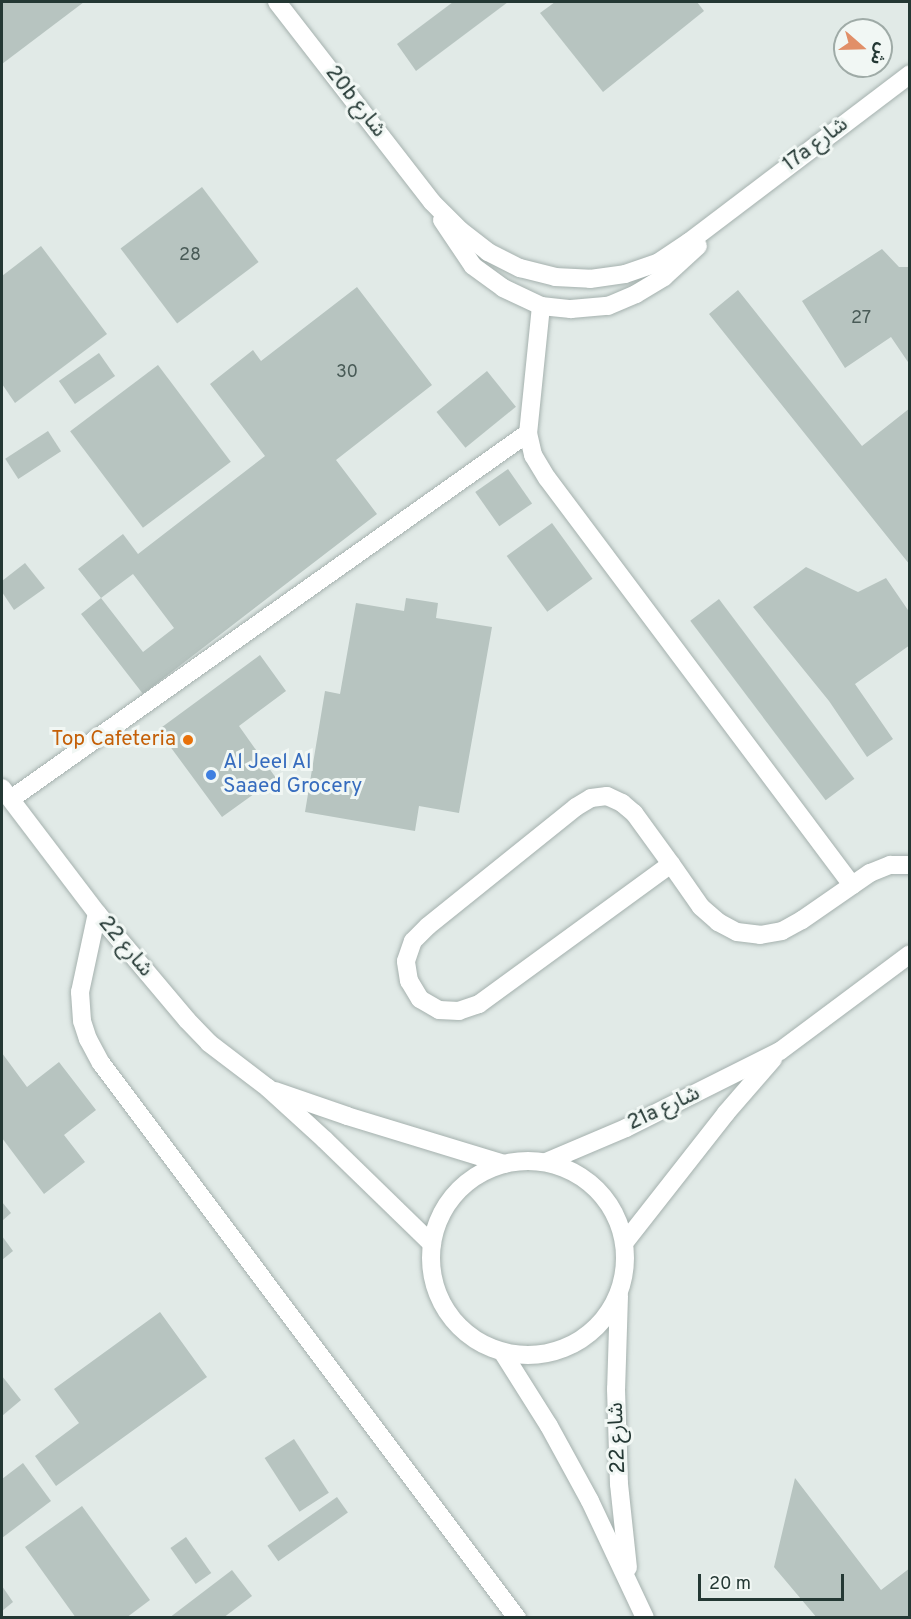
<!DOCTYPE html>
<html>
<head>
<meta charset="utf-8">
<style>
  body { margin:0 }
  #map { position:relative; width:911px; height:1619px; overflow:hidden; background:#e1eae7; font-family:Overpass,"Noto Sans Arabic",sans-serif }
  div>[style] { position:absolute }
  .building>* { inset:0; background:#b7c4c0; transform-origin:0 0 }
  .roads { filter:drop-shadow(0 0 2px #a5b1ae) drop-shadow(0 0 2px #a5b1ae) }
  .lane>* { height:18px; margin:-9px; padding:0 9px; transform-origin:9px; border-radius:9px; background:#fff }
  .street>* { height:18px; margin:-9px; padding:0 9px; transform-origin:9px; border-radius:9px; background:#fff }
  .street>.ring { margin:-9px; padding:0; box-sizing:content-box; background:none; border:18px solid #fff; border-radius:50% }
  .dots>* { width:16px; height:16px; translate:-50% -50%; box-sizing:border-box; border:3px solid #f1f7f4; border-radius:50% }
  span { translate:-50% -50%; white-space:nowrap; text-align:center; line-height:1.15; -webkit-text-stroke:6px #f1f7f4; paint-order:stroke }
  .number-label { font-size:18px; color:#495b57 }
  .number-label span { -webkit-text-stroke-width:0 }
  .street-label { font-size:21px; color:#243834 }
  .food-label { font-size:21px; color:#c56008 }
  .right { translate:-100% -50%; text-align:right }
  .shop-label { font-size:21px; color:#366cbe }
  .left { translate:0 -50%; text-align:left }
  .frame { position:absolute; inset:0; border:3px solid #243834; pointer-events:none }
  .north { position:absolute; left:833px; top:18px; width:60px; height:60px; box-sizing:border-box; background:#f1f7f4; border:2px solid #9faba7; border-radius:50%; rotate:110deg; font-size:16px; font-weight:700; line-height:24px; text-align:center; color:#243834 }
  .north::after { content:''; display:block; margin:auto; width:21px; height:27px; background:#e18f68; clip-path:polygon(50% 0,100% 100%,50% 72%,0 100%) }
  .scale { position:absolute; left:698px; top:1574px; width:146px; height:27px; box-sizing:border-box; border:3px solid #243834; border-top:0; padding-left:8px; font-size:18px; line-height:21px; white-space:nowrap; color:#243834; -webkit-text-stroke:4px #f1f7f4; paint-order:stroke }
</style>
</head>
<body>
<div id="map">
  <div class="building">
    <div style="clip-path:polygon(2px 2px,84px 2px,2px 64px)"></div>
    <div style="clip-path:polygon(453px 2px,508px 2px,416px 71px,397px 44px)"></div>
    <div style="clip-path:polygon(555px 2px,697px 2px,704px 11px,603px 92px,540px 13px)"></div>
    <div style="left:202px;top:187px;width:94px;height:102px;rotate:53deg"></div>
    <div style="clip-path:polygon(41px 246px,107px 334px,15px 403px,2px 384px,2px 276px)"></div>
    <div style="clip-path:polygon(882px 249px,899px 267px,910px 267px,910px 365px,891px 337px,845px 368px,802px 301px)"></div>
    <div style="clip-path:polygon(357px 287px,432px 385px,336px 460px,377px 514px,143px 694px,81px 614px,101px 598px,143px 652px,174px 628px,133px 574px,101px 598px,78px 569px,123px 534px,138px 554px,265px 456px,210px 384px,253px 350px,261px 361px)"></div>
    <div style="clip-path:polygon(738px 290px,862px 446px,910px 408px,910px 565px,709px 314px)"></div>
    <div style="left:99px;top:353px;width:28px;height:49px;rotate:55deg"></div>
    <div style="left:158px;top:365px;width:121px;height:110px;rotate:53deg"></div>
    <div style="left:487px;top:371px;width:46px;height:65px;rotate:51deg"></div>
    <div style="left:48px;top:431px;width:24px;height:51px;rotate:57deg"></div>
    <div style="left:508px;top:469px;width:42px;height:40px;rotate:55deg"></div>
    <div style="left:552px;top:523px;width:69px;height:56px;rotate:54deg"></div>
    <div style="clip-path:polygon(25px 563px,45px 588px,14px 610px,2px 592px,2px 581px)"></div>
    <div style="clip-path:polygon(806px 567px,858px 592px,886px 578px,910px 613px,910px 645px,855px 684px,893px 739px,867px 757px,829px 701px,753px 607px)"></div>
    <div style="clip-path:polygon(406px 598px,438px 603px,436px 618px,492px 627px,459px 813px,419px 806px,415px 831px,305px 812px,325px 691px,340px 694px,356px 603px,404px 611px)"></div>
    <div style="left:719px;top:599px;width:225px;height:36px;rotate:53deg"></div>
    <div style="clip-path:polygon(260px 655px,286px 691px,239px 726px,276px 778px,222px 817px,158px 730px)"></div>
    <div style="clip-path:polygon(2px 1053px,27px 1087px,59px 1062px,96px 1110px,64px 1135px,85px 1162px,44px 1194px,2px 1138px)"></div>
    <div style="clip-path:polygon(2px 1202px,11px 1213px,2px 1221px)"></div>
    <div style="clip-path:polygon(2px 1236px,13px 1251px,2px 1260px)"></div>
    <div style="clip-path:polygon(160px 1312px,207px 1377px,56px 1486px,35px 1456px,79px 1423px,54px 1389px)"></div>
    <div style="clip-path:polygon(2px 1376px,21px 1400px,2px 1416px)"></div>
    <div style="left:294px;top:1439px;width:64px;height:35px;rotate:57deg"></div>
    <div style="clip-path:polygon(23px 1463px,51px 1501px,2px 1538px,2px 1479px)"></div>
    <div style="clip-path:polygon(795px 1478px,881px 1590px,910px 1568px,910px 1616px,817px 1618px,774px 1567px)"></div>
    <div style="left:337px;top:1497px;width:19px;height:85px;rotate:55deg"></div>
    <div style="clip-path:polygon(82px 1506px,150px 1600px,126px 1618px,76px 1618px,25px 1547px)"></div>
    <div style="left:186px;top:1537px;width:44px;height:19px;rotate:55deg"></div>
    <div style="clip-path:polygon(232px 1570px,252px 1596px,223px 1618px,169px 1618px)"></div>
    <div style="clip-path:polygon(2px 1586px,13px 1602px,2px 1611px)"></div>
  </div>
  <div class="roads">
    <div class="lane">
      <div style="left:541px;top:306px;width:128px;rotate:95.8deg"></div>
      <div style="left:528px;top:433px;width:23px;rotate:77deg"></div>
      <div style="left:533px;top:455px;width:27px;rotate:59deg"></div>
      <div style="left:547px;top:478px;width:509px;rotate:53.15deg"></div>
      <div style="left:607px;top:796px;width:17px;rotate:25deg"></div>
      <div style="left:622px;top:803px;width:16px;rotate:40deg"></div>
      <div style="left:634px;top:813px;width:63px;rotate:54deg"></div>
      <div style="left:671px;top:864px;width:238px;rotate:143.9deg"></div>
      <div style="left:479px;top:1004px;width:21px;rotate:161deg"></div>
      <div style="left:459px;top:1011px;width:20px;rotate:-177deg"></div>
      <div style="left:439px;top:1010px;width:22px;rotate:-150deg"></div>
      <div style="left:420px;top:999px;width:21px;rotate:-121deg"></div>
      <div style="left:409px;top:981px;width:20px;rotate:-99deg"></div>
      <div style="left:406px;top:961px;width:21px;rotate:-71deg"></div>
      <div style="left:413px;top:941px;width:21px;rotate:-45deg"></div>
      <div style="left:428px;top:926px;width:190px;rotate:-38.8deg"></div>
      <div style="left:576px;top:807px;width:17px;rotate:-31deg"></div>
      <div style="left:591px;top:798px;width:16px;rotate:-7deg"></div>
      <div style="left:11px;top:799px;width:633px;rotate:-35.3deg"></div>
      <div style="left:671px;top:864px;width:52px;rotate:55.1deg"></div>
      <div style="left:701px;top:907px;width:23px;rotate:41deg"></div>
      <div style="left:718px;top:922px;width:21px;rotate:28deg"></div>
      <div style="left:737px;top:932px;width:23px;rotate:7deg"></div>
      <div style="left:760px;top:935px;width:22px;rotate:-10deg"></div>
      <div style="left:782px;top:931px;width:23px;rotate:-29deg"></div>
      <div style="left:802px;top:920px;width:83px;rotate:-34.7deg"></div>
      <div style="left:870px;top:873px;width:22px;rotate:-22deg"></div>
      <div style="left:890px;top:865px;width:20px"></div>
      <div style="left:97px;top:913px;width:81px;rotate:102.1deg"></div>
      <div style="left:80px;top:992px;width:29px;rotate:86deg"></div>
      <div style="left:82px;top:1021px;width:19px;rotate:72deg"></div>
      <div style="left:88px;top:1039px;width:27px;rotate:62deg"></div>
      <div style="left:101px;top:1063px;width:694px;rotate:53.15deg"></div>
    </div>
    <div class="street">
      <div style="left:277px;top:2px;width:253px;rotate:52.2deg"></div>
      <div style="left:432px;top:202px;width:40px;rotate:45deg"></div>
      <div style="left:460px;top:230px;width:36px;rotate:38deg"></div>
      <div style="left:488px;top:252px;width:36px;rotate:27deg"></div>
      <div style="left:520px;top:268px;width:36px;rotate:14deg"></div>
      <div style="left:555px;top:277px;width:35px;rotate:3deg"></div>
      <div style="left:590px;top:279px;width:35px;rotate:-8deg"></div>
      <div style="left:625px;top:274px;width:36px;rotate:-19deg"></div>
      <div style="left:659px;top:262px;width:36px;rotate:-34deg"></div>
      <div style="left:689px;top:242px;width:278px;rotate:-37.2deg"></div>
      <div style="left:442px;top:220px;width:55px;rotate:56deg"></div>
      <div style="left:473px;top:266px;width:37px;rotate:36deg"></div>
      <div style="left:503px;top:288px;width:42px;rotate:25.3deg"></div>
      <div style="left:541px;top:306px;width:30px;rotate:6deg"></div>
      <div style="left:571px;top:309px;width:37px;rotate:-5deg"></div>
      <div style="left:608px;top:306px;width:30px;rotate:-23deg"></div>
      <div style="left:636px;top:294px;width:33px;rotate:-31deg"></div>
      <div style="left:664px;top:277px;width:46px;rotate:-42.4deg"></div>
      <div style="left:2px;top:788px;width:157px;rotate:52.8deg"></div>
      <div style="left:97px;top:913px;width:140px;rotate:49.9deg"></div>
      <div style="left:187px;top:1020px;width:32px;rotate:46deg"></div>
      <div style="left:209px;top:1043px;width:74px;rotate:37.3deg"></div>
      <div style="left:268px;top:1088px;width:77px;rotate:42.4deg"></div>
      <div style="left:325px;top:1140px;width:149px;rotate:44.2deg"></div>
      <div style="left:275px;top:1091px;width:76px;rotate:19.1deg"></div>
      <div style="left:347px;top:1116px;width:164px;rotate:17deg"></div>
      <div class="ring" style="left:431px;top:1161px;width:176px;height:176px"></div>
      <div style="left:546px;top:1162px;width:87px;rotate:-23deg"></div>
      <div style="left:626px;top:1128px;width:172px;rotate:-26.6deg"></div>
      <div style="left:780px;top:1051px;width:162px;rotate:-36.7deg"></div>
      <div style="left:625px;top:1242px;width:164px;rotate:-51.9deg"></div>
      <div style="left:726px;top:1113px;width:72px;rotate:-49deg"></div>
      <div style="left:619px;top:1296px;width:93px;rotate:91.8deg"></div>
      <div style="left:616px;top:1389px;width:95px;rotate:88.2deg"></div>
      <div style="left:619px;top:1484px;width:84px;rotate:83.9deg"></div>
      <div style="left:503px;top:1353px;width:86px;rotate:57.8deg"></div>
      <div style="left:549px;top:1426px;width:85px;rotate:61.3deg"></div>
      <div style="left:590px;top:1501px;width:129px;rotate:64.8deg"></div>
    </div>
  </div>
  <div class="dots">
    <div style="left:188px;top:740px;background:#e8710a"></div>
    <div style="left:211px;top:775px;background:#3f7fe0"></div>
  </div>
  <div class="number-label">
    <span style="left:190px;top:256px">28</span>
    <span style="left:861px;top:319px">27</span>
    <span style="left:347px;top:373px">30</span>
  </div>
  <div class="street-label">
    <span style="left:355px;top:102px;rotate:52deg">20b شارع</span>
    <span style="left:816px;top:145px;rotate:-37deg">17a شارع</span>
    <span style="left:125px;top:947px;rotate:50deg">شارع 22</span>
    <span style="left:664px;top:1109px;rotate:-25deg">21a شارع</span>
    <span style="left:618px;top:1438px;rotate:-92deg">شارع 22</span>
  </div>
  <div class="food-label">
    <span class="right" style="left:176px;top:740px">Top Cafeteria</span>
  </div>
  <div class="shop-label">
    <span class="left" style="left:223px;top:775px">Al Jeel Al<br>Saaed Grocery</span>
  </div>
  <div class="frame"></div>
  <div class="north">ش</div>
  <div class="scale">20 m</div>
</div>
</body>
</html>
